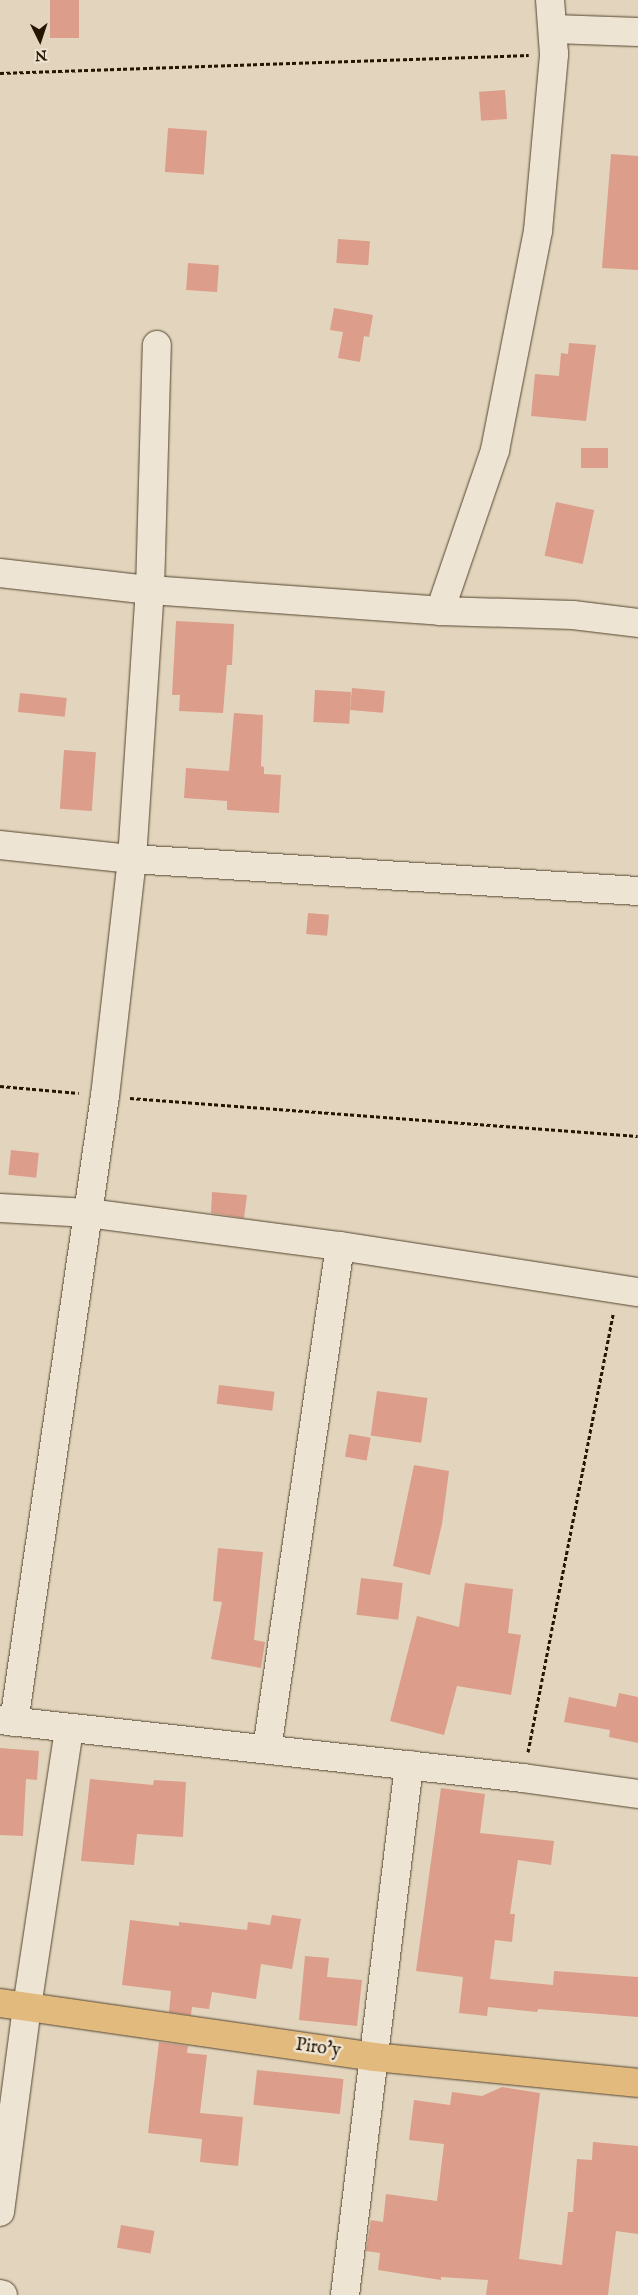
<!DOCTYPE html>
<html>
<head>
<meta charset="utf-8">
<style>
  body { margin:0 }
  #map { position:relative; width:638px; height:2295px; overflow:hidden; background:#e3d5bd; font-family:"IM FELL English",serif }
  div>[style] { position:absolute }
  .building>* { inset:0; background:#dc9d8a; transform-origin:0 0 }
  .path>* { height:3px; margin-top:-1.5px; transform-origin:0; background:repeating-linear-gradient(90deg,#261500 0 4px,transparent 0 6.5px) }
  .roads { filter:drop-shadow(0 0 1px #55452f) drop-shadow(0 0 1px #55452f) }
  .minor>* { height:28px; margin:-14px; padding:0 14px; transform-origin:14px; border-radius:14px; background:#ede4d4 }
  .major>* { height:28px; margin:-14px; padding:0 14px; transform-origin:14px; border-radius:14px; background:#e2ba7e }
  span { translate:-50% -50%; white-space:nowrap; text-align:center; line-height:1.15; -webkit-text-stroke:5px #ede4d4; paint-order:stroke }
  .street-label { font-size:18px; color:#261500 }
  .north { position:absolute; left:15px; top:15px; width:50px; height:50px; -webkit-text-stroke:4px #ede4d4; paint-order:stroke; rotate:176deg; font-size:14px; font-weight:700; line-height:20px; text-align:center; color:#261500 }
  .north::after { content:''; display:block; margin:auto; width:18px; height:22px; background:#261500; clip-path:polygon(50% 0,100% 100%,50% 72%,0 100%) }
</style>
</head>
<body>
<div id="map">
  <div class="building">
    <div style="left:50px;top:0;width:29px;height:38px"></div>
    <div style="left:505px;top:90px;width:29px;height:26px;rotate:86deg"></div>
    <div style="left:168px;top:128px;width:39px;height:44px;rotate:4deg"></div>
    <div style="clip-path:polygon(611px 154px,638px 156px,638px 270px,602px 268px)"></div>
    <div style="left:338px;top:239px;width:32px;height:24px;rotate:4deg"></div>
    <div style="left:188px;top:263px;width:31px;height:27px;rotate:4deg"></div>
    <div style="clip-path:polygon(334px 308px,373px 315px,369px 337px,364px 336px,360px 362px,338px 358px,343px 332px,330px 330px)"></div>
    <div style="clip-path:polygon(569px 343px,596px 345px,586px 421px,531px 416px,535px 374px,559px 376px,561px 353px,568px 354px)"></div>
    <div style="left:581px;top:448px;width:27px;height:20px"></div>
    <div style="left:556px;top:502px;width:39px;height:55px;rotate:12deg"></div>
    <div style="clip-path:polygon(176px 621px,234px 624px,232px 665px,227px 665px,223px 713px,179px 711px,180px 695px,172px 695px)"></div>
    <div style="left:352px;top:688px;width:33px;height:22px;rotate:5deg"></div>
    <div style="left:315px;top:690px;width:36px;height:32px;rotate:3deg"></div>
    <div style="left:20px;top:693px;width:47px;height:19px;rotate:6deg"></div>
    <div style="clip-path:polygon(234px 713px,263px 715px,261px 766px,264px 767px,264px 774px,281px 775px,279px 813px,227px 810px,227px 801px,184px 798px,186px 768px,229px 771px)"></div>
    <div style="left:64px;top:750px;width:32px;height:59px;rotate:4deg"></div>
    <div style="left:308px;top:913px;width:21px;height:21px;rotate:5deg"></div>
    <div style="left:11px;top:1150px;width:28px;height:25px;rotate:6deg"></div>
    <div style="clip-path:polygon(212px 1192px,247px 1195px,244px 1218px,211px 1213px)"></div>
    <div style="left:219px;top:1385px;width:56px;height:19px;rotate:7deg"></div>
    <div style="left:377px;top:1391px;width:51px;height:45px;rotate:8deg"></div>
    <div style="left:349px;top:1434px;width:22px;height:23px;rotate:10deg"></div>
    <div style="clip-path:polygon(414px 1465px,449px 1471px,442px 1524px,430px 1575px,393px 1566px)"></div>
    <div style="clip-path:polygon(218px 1548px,263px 1552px,254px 1640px,265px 1642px,261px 1668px,211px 1659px,222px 1602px,213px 1601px)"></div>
    <div style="left:361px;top:1578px;width:42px;height:37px;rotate:7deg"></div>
    <div style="clip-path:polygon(465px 1583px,513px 1589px,508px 1633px,521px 1635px,511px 1695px,457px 1686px,444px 1735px,390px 1721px,417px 1616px,459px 1627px)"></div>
    <div style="clip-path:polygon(619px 1693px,638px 1697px,638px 1743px,609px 1737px,610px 1730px,564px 1722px,569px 1697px,616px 1707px)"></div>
    <div style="clip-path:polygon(0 1748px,39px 1751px,37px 1780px,26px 1779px,23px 1836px,0 1835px)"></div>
    <div style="clip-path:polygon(90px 1779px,153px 1785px,154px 1780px,186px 1782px,183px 1837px,137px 1834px,134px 1865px,81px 1861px)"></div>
    <div style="clip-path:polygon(441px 1788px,485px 1794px,480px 1833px,554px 1841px,551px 1865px,518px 1860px,510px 1914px,515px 1914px,512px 1942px,495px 1940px,490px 1979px,553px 1985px,554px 1971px,638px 1977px,638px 2017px,538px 2009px,537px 2012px,488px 2007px,487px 2016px,459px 2013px,463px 1977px,416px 1971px)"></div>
    <div style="clip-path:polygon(272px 1915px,301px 1919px,292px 1969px,261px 1964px,256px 1999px,212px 1992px,209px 2009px,192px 2007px,191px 2015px,169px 2012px,171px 1991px,122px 1985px,130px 1920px,179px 1926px,179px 1922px,247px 1930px,248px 1922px,270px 1925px)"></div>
    <div style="clip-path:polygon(305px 1956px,329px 1958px,327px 1977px,362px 1980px,357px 2026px,299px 2020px)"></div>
    <div style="clip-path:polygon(159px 2042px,188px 2046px,187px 2053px,207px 2055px,200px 2113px,243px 2117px,238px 2166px,200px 2162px,202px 2139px,148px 2133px)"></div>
    <div style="left:257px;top:2070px;width:87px;height:35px;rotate:6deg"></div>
    <div style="clip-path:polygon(502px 2087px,540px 2093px,519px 2259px,562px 2265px,568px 2212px,573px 2212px,577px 2159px,592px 2160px,593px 2142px,638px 2146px,638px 2234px,616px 2231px,608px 2295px,486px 2295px,488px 2280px,441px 2277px,441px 2280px,378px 2270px,380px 2253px,366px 2251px,371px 2220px,383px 2222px,386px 2194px,437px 2201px,444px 2144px,409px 2140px,414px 2100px,450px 2105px,452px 2092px,482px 2096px)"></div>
    <div style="left:121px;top:2225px;width:34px;height:23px;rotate:10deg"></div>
  </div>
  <div class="path">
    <div style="left:0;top:73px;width:529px;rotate:-1.95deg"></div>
    <div style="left:0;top:1086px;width:79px;rotate:5.1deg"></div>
    <div style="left:130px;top:1098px;width:509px;rotate:4.28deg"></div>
    <div style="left:528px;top:1752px;width:446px;rotate:-79deg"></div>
  </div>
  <div class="roads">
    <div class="minor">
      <div style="left:554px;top:29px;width:84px;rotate:2deg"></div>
      <div style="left:0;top:573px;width:151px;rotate:6.5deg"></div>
      <div style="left:150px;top:590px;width:291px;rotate:4.1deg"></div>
      <div style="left:440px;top:611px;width:133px;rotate:1.7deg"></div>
      <div style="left:573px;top:615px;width:65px;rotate:7deg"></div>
      <div style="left:440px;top:611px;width:170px;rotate:-71.1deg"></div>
      <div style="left:495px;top:450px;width:223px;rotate:-78.9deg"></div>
      <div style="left:538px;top:231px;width:178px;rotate:-84.8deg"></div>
      <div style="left:554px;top:54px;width:54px;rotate:-94.2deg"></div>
      <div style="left:0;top:845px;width:133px;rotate:6.1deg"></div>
      <div style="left:132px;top:859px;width:507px;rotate:3.62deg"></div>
      <div style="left:0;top:1208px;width:88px;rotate:3.3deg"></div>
      <div style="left:88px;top:1213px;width:254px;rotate:7.5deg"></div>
      <div style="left:340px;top:1246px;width:302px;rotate:8.8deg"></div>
      <div style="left:0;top:1720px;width:526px;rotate:6.33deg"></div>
      <div style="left:523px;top:1778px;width:116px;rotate:7.9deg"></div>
      <div style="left:14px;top:1722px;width:633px;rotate:-81.73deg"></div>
      <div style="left:105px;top:1096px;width:239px;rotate:-83.5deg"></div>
      <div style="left:132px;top:859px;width:270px;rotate:-86.2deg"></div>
      <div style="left:150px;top:590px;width:245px;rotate:-88.4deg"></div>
      <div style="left:267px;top:1749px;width:508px;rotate:-81.74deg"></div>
      <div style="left:0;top:2212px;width:207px;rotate:-82.5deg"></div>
      <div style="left:27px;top:2007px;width:281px;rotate:-81.4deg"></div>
      <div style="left:0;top:2294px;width:3px;rotate:18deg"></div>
      <div style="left:345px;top:2295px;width:534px;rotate:-83.11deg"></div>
    </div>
    <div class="major">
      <div style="left:0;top:2003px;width:378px;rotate:8.2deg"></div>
      <div style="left:374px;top:2057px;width:265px;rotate:5.6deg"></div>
    </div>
  </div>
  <div class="street-label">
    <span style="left:318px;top:2049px;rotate:8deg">Piro'y</span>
  </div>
  <div class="north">N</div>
</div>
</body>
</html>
